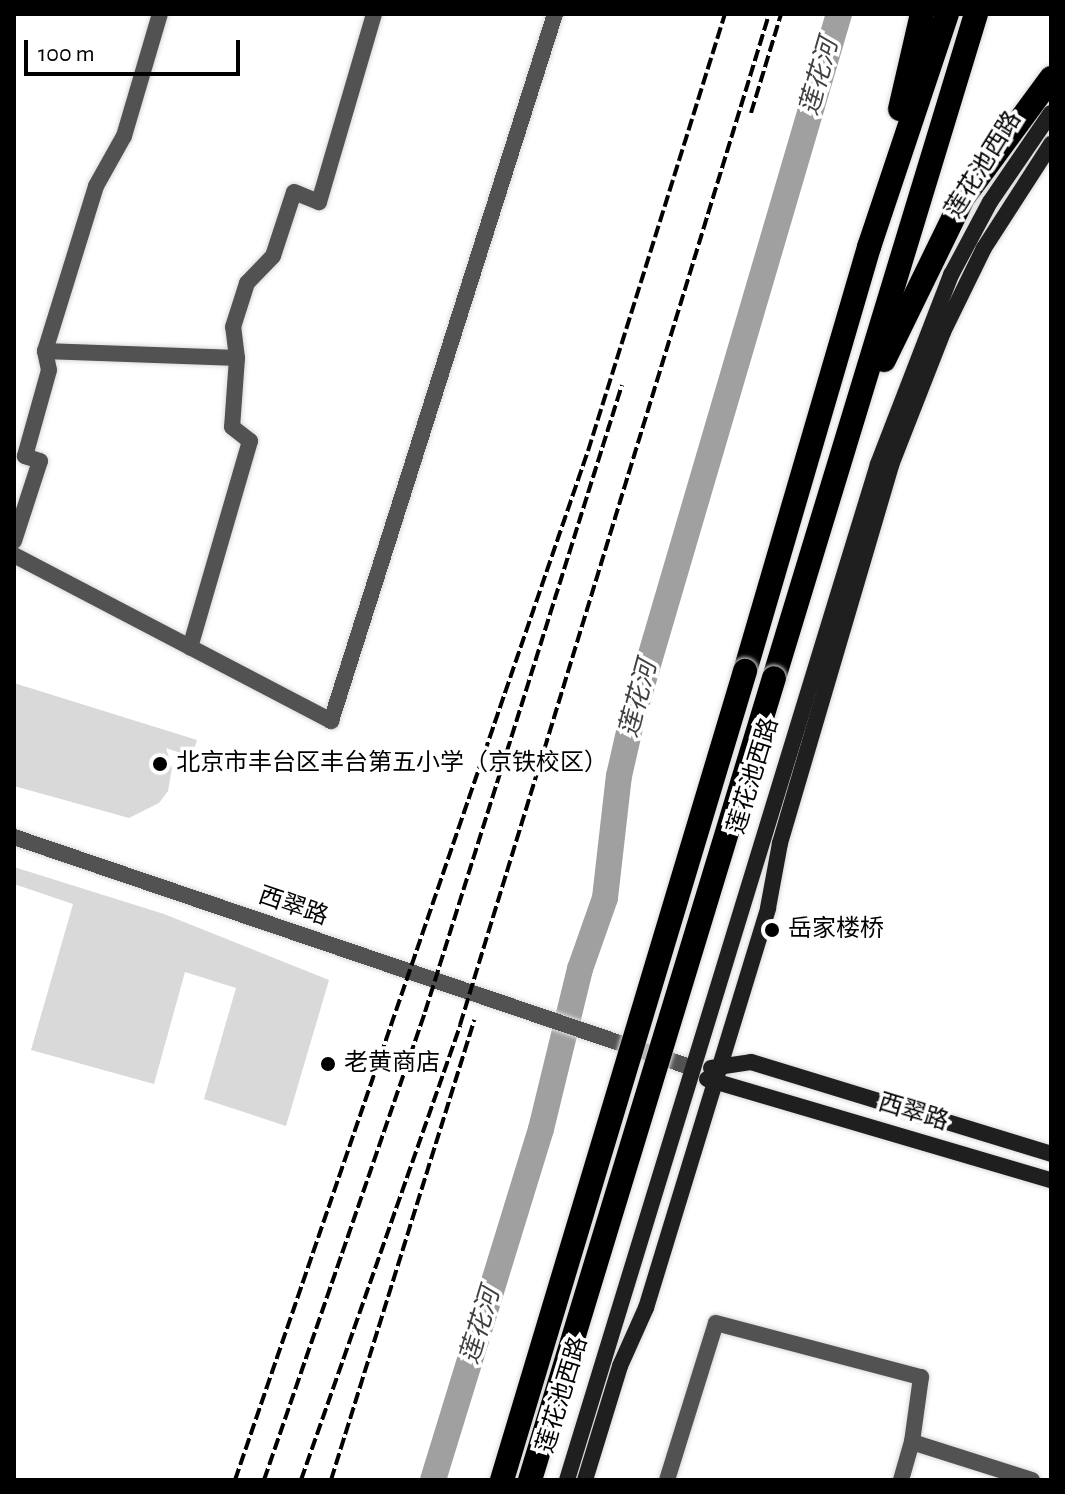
<!DOCTYPE html>
<html>
<head>
<meta charset="utf-8">
<style>
  body { margin:0 }
  #map { position:relative; width:1065px; height:1494px; overflow:hidden; background:#fff; font-family:"Alegreya Sans","Noto Sans SC",sans-serif }
  div>[style] { position:absolute }
  .green>* { inset:0; background:#d9d9d9 }
  .river>* { height:26px; margin:-13px; padding:0 13px; transform-origin:13px; border-radius:13px; background:#a0a0a0 }
  .roads { filter:drop-shadow(0 0 2px #dbdbdb) drop-shadow(0 0 2px #dbdbdb) }
  .street>* { height:16px; margin:-8px; padding:0 8px; transform-origin:8px; border-radius:8px; background:#525252 }
  .secondary>* { height:16px; margin:-8px; padding:0 8px; transform-origin:8px; border-radius:8px; background:#1f1f1f }
  .highway>* { height:24px; margin:-12px; padding:0 12px; transform-origin:12px; border-radius:12px; background:#000 }
  .rail>* { height:4px; margin-top:-2px; transform-origin:0; background:repeating-linear-gradient(90deg,#000 0 12px,transparent 0 16px) }
  .bridges { filter:drop-shadow(0 0 2px #dbdbdb) drop-shadow(0 0 2px #dbdbdb) }
  .highway-bridge>* { height:24px; margin:-12px; padding:0 12px; transform-origin:12px; border-radius:12px; background:#000 }
  .dots>* { width:22px; height:22px; translate:-50% -50%; box-sizing:border-box; border:4px solid #fff; border-radius:50% }
  span { translate:-50% -50%; white-space:nowrap; text-align:center; line-height:1.15; -webkit-text-stroke:7px #fff; paint-order:stroke }
  .street-label { font-size:24px; color:#000 }
  .poi-label { font-size:24px; color:#000 }
  .left { translate:0 -50%; text-align:left }
  .water-label { font-size:26px; color:#414141; font-style:italic }
  .frame { position:absolute; inset:0; border:16px solid #000; pointer-events:none }
  .scale { position:absolute; left:24px; top:40px; width:216px; height:36px; box-sizing:border-box; border:4px solid #000; border-top:0; padding-left:10px; font-size:24px; line-height:28px; white-space:nowrap; color:#000; -webkit-text-stroke:6px #fff; paint-order:stroke }
</style>
</head>
<body>
<div id="map">
  <div class="green">
    <div style="clip-path:polygon(14px 683px,197px 740px,192px 757px,166px 748px,172px 768px,168px 791px,159px 803px,129px 818px,14px 786px)"></div>
    <div style="clip-path:polygon(14px 867px,164px 914px,329px 980px,286px 1126px,204px 1099px,236px 988px,185px 972px,154px 1084px,31px 1050px,73px 904px,14px 884px)"></div>
  </div>
  <div class="river">
    <div style="left:433px;top:1480px;width:367px;rotate:-72.9deg"></div>
    <div style="left:541px;top:1129px;width:165px;rotate:-76.3deg"></div>
    <div style="left:580px;top:969px;width:75px;rotate:-70.6deg"></div>
    <div style="left:605px;top:898px;width:123px;rotate:-83.5deg"></div>
    <div style="left:619px;top:776px;width:58px;rotate:-77.2deg"></div>
    <div style="left:632px;top:719px;width:735px;rotate:-73.64deg"></div>
  </div>
  <div class="roads">
    <div class="street">
      <div style="left:45px;top:351px;width:192px;rotate:2.1deg"></div>
      <div style="left:237px;top:358px;width:69px;rotate:94.1deg"></div>
      <div style="left:232px;top:427px;width:23px;rotate:38deg"></div>
      <div style="left:250px;top:441px;width:215px;rotate:106.2deg"></div>
      <div style="left:237px;top:358px;width:31px;rotate:-97deg"></div>
      <div style="left:233px;top:327px;width:46px;rotate:-72.3deg"></div>
      <div style="left:247px;top:283px;width:37px;rotate:-46deg"></div>
      <div style="left:273px;top:256px;width:67px;rotate:-71.8deg"></div>
      <div style="left:294px;top:192px;width:27px;rotate:22deg"></div>
      <div style="left:319px;top:202px;width:196px;rotate:-73.7deg"></div>
      <div style="left:14px;top:541px;width:84px;rotate:-72deg"></div>
      <div style="left:40px;top:461px;width:16px;rotate:-162deg"></div>
      <div style="left:25px;top:456px;width:89px;rotate:-74.4deg"></div>
      <div style="left:49px;top:370px;width:19px;rotate:-102deg"></div>
      <div style="left:45px;top:351px;width:173px;rotate:-72.8deg"></div>
      <div style="left:96px;top:186px;width:57px;rotate:-60.8deg"></div>
      <div style="left:124px;top:136px;width:127px;rotate:-73.6deg"></div>
      <div style="left:14px;top:555px;width:358px;rotate:27.6deg"></div>
      <div style="left:331px;top:721px;width:742px;rotate:-72.42deg"></div>
      <div style="left:14px;top:837px;width:717px;rotate:18.79deg"></div>
      <div style="left:667px;top:1480px;width:164px;rotate:-72.7deg"></div>
      <div style="left:716px;top:1323px;width:212px;rotate:14.8deg"></div>
      <div style="left:921px;top:1377px;width:66px;rotate:97.9deg"></div>
      <div style="left:912px;top:1442px;width:126px;rotate:17.6deg"></div>
      <div style="left:901px;top:1480px;width:40px;rotate:-74deg"></div>
    </div>
    <div class="secondary">
      <div style="left:711px;top:1068px;width:40px;rotate:-8.5deg"></div>
      <div style="left:751px;top:1062px;width:314px;rotate:17deg"></div>
      <div style="left:707px;top:1079px;width:359px;rotate:16.4deg"></div>
      <div style="left:567px;top:1480px;width:1063px;rotate:-72.98deg"></div>
      <div style="left:878px;top:464px;width:203px;rotate:-68.9deg"></div>
      <div style="left:951px;top:275px;width:83px;rotate:-61.9deg"></div>
      <div style="left:990px;top:202px;width:108px;rotate:-55.6deg"></div>
      <div style="left:585px;top:1480px;width:119px;rotate:-72.9deg"></div>
      <div style="left:620px;top:1366px;width:64px;rotate:-65.9deg"></div>
      <div style="left:646px;top:1308px;width:418px;rotate:-73deg"></div>
      <div style="left:768px;top:908px;width:66px;rotate:-79.5deg"></div>
      <div style="left:780px;top:843px;width:394px;rotate:-73.6deg"></div>
      <div style="left:891px;top:465px;width:143px;rotate:-68.6deg"></div>
      <div style="left:943px;top:332px;width:93px;rotate:-64deg"></div>
      <div style="left:984px;top:248px;width:124px;rotate:-57.2deg"></div>
    </div>
    <div class="highway">
      <div style="left:900px;top:109px;width:98px;rotate:-77deg"></div>
      <div style="left:884px;top:360px;width:180px;rotate:-64deg"></div>
      <div style="left:963px;top:198px;width:149px;rotate:-53.7deg"></div>
      <div style="left:745px;top:671px;width:442px;rotate:-73.7deg"></div>
      <div style="left:869px;top:247px;width:246px;rotate:-71.5deg"></div>
      <div style="left:774px;top:678px;width:694px;rotate:-73.08deg"></div>
    </div>
  </div>
  <div class="rail">
    <div style="left:751px;top:113px;width:103px;rotate:-73.1deg"></div>
    <div style="left:235px;top:1480px;width:1088px;rotate:-71.07deg"></div>
    <div style="left:588px;top:451px;width:458px;rotate:-72.6deg"></div>
    <div style="left:264px;top:1480px;width:495px;rotate:-71deg"></div>
    <div style="left:425px;top:1012px;width:657px;rotate:-72.56deg"></div>
    <div style="left:301px;top:1480px;width:482px;rotate:-70.7deg"></div>
    <div style="left:460px;top:1025px;width:1057px;rotate:-73deg"></div>
    <div style="left:331px;top:1480px;width:482px;rotate:-72.7deg"></div>
  </div>
  <div class="bridges">
    <div class="highway-bridge">
      <div style="left:502px;top:1480px;width:845px;rotate:-73.28deg"></div>
      <div style="left:530px;top:1480px;width:838px;rotate:-73.08deg"></div>
    </div>
  </div>
  <div class="dots">
    <div style="left:160px;top:764px;background:#000"></div>
    <div style="left:772px;top:930px;background:#000"></div>
    <div style="left:328px;top:1064px;background:#000"></div>
  </div>
  <div class="street-label">
    <span style="left:984px;top:165px;rotate:-58deg">莲花池西路</span>
    <span style="left:754px;top:776px;rotate:-73deg">莲花池西路</span>
    <span style="left:293px;top:907px;rotate:19deg">西翠路</span>
    <span style="left:913px;top:1113px;rotate:17deg">西翠路</span>
    <span style="left:563px;top:1395px;rotate:-73deg">莲花池西路</span>
  </div>
  <div class="poi-label">
    <span class="left" style="left:176px;top:764px">北京市丰台区丰台第五小学（京铁校区）</span>
    <span class="left" style="left:788px;top:930px">岳家楼桥</span>
    <span class="left" style="left:344px;top:1064px">老黄商店</span>
  </div>
  <div class="water-label">
    <span style="left:820px;top:77px;rotate:-74deg">莲花河</span>
    <span style="left:639px;top:699px;rotate:-75deg">莲花河</span>
    <span style="left:481px;top:1326px;rotate:-73deg">莲花河</span>
  </div>
  <div class="frame"></div>
  <div class="scale">100 m</div>
</div>
</body>
</html>
